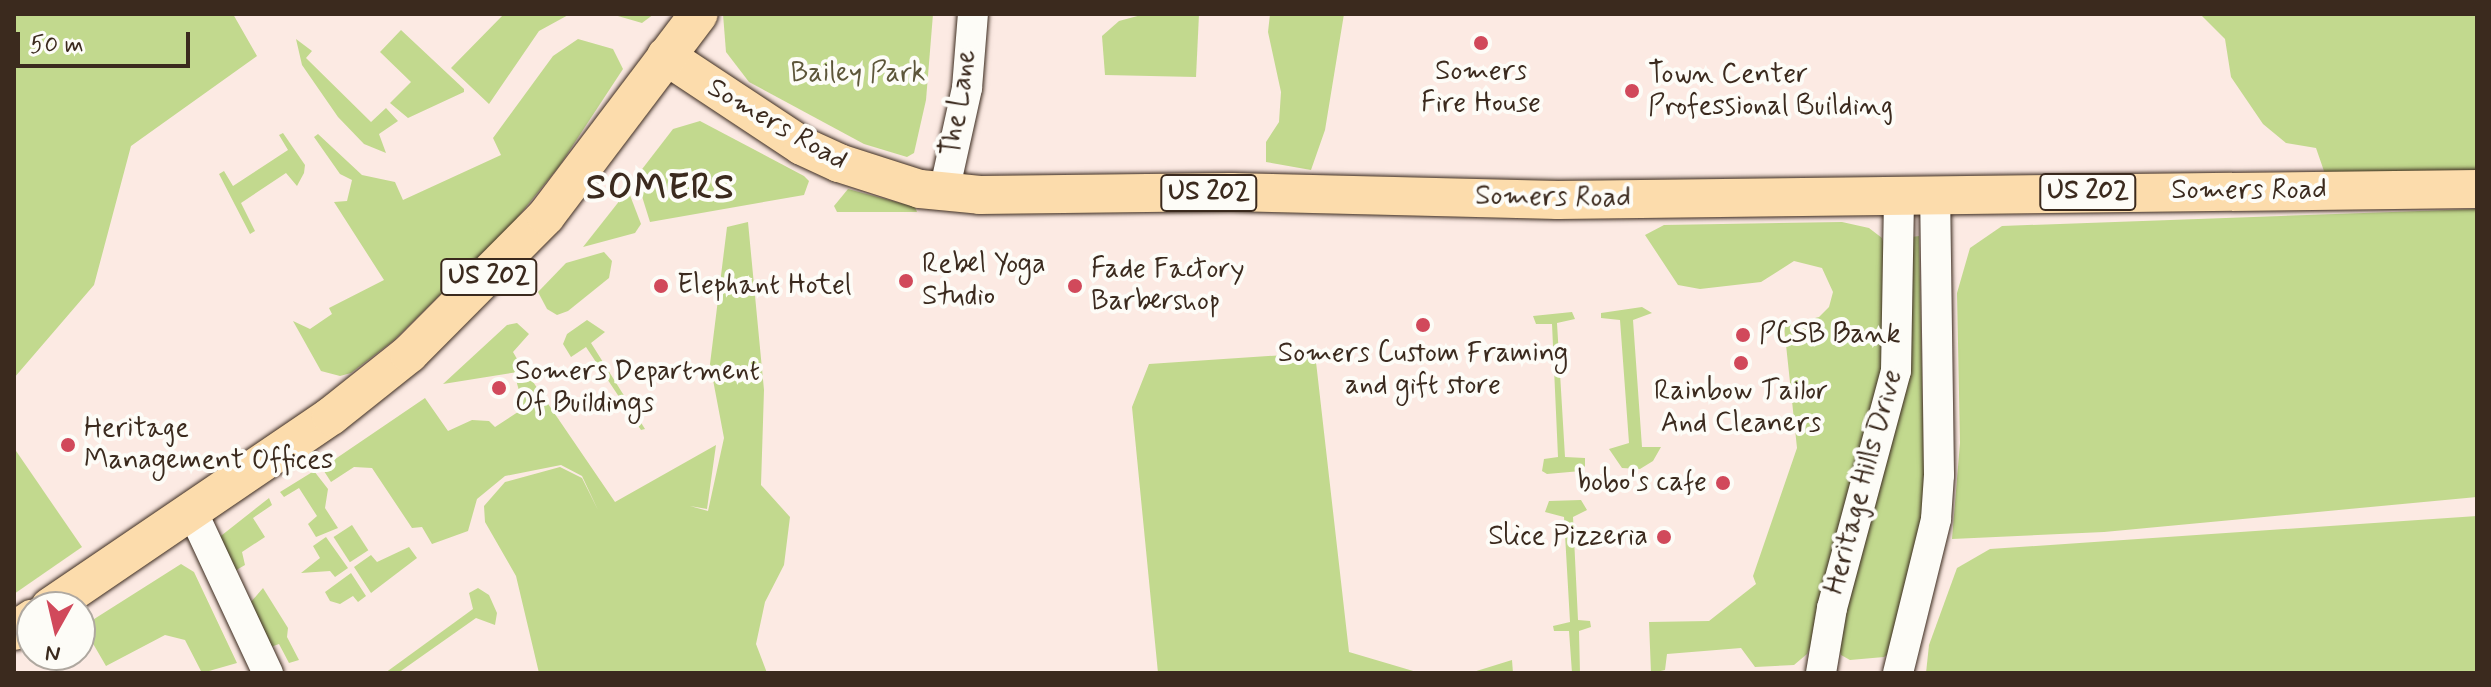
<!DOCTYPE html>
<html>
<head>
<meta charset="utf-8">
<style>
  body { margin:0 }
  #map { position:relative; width:2491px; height:687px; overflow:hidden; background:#fceae3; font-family:Mynerve,sans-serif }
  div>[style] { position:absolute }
  .green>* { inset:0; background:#c2d98e; transform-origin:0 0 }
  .roads { filter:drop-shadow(0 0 2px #3b2a1e) drop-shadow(0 0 2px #3b2a1e) }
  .minor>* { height:30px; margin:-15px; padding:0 15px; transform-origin:15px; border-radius:15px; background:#fdfcf7 }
  .major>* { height:38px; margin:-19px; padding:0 19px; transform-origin:19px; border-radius:19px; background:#fcdcac }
  .dots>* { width:22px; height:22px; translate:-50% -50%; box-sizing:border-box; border:4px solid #fdfcf7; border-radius:50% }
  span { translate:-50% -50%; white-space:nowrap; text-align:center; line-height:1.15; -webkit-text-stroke:8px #fdfcf7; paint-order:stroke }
  .shield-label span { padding:2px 6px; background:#fdfcf7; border:2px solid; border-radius:6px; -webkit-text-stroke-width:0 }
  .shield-label { font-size:26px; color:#3b2a1e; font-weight:700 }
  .poi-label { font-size:28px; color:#3b2a1e }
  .left { translate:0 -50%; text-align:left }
  .right { translate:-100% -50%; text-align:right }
  .park-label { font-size:28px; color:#5d563a }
  .street-label { font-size:28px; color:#3b2a1e }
  .district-label { font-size:36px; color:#3b2a1e; font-weight:700; letter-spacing:2px }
  .frame { position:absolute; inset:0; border:16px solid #3b2a1e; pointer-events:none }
  .north { position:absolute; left:16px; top:591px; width:80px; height:80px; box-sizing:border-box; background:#fdfcf7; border:2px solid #afa8a0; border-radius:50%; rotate:188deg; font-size:22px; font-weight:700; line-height:32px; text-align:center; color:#3b2a1e }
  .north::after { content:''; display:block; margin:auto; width:28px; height:36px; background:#d1495b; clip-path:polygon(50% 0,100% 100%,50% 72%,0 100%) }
  .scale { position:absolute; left:16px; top:32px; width:174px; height:36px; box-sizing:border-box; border:4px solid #3b2a1e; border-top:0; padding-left:10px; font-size:24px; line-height:28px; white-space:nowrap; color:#3b2a1e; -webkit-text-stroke:6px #fdfcf7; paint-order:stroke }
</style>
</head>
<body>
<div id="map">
  <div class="green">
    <div style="clip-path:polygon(14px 14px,233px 14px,257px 56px,131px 146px,94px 285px,14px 378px)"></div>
    <div style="clip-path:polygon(504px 14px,570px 14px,539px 31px,489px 104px,451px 68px)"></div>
    <div style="clip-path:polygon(611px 14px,654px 14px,642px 23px)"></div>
    <div style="clip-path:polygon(723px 14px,933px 14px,926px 100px,914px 153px,907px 157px,864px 144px,749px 82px,726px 52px)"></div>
    <div style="clip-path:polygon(1145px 14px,1199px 14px,1196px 77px,1105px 75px,1102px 36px,1119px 21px)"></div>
    <div style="clip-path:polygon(1270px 14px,1344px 14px,1325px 130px,1311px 170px,1266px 162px,1266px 142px,1279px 122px,1281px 92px,1268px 32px)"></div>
    <div style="clip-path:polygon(2200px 14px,2477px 14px,2477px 172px,2325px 174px,2316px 148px,2286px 143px,2263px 124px,2231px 77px,2225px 39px)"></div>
    <div style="clip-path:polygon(401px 30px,464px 89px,464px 92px,408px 118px,390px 103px,411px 82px,380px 52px)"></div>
    <div style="clip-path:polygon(296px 39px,312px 51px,306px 58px,371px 122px,386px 108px,398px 121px,379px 134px,386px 153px,364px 144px,338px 117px,302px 65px)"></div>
    <div style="clip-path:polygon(578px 39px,613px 49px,623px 69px,560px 165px,513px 223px,393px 341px,351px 373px,340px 376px,321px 371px,293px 321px,310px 329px,332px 314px,329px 308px,384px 280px,334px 202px,347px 201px,352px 180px,340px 174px,314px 137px,318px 134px,362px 175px,395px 182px,403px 200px,501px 155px,493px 138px,553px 56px)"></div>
    <div style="clip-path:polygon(700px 121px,804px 176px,809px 181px,804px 195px,650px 222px,636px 177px,673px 129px)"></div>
    <div style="clip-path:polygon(283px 133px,305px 165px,304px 173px,297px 186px,286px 173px,241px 203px,255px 231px,250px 234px,219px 174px,224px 171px,233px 186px,288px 150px,279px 135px)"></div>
    <div style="clip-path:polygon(848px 189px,915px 207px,917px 212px,837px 212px,834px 206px)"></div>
    <div style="clip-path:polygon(628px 190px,641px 224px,635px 233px,583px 247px)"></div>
    <div style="clip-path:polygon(2477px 209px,2477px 497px,2104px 532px,1952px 539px,1960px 443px,1957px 293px,1970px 248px,2002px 226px)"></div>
    <div style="clip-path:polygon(748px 222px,764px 390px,761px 485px,790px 517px,784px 565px,765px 602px,756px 644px,767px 673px,539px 673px,516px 576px,485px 522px,484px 506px,505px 482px,560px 467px,582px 478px,598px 510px,582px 476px,561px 465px,505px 476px,477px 499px,468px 531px,432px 544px,422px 527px,412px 528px,372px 468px,354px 467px,331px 482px,322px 468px,425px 398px,448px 431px,472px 420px,489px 421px,495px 427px,524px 408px,516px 380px,529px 376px,615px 502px,716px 445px,707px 509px,690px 506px,708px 511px,724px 438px,710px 364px,727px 227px)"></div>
    <div style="clip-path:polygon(1842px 222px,1869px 228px,1882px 238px,1888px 258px,1888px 336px,1877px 407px,1815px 636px,1807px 654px,1794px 665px,1755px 667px,1741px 648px,1667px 654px,1665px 670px,1651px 673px,1649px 622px,1709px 621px,1756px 584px,1753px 576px,1797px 448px,1784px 326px,1819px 317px,1829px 307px,1833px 292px,1822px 268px,1794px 261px,1761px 282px,1700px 289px,1678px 285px,1645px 235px,1664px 225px)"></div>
    <div style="clip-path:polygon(1919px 236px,1925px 514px,1890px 652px,1884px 657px,1850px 660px,1841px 655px,1837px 641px,1912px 237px)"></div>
    <div style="clip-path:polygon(604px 252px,612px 261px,609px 278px,568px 311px,557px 315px,547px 309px,538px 292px,566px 263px)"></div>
    <div style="clip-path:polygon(1642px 307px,1652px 313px,1633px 320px,1642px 447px,1661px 447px,1653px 461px,1640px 469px,1622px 468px,1609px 449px,1629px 443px,1620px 320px,1601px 318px,1601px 313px)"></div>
    <div style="clip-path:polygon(1572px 312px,1575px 319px,1557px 323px,1565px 457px,1585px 458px,1585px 466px,1581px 471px,1547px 474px,1542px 471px,1544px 459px,1558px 457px,1552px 324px,1536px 324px,1533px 316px)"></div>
    <div style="clip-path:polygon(587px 320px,605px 332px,591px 343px,645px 429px,641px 430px,586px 347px,571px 357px,563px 344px,567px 334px)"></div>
    <div style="clip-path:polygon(517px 323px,529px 334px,513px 352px,524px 371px,443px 384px,507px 325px)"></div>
    <div style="clip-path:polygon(1315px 353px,1349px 652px,1420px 673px,1158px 673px,1132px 407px,1149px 364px)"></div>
    <div style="clip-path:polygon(14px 448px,82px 547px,14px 594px)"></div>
    <div style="clip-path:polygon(314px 471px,328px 489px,325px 508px,338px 528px,316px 537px,308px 524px,317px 516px,299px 488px,284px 497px,280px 492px)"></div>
    <div style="clip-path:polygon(269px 498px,272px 505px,253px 518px,265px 537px,242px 552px,245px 565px,233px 572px,217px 539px)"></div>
    <div style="clip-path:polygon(1581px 500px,1587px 510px,1573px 517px,1578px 620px,1590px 621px,1591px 627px,1579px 631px,1580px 673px,1572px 673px,1569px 631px,1554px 631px,1553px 626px,1570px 622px,1564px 517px,1545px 512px,1549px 501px)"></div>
    <div style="clip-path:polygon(2477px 516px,2477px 673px,1926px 673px,1929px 645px,1957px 568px,1990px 549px)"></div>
    <div style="left:352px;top:525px;width:30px;height:22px;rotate:57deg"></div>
    <div style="clip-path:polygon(326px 537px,348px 568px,335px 577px,330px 571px,301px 573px,320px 558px,313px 546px)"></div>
    <div style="clip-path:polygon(409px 547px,417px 558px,371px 593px,354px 567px,371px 555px,377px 562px)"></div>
    <div style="clip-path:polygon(181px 564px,194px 572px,237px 663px,202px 673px,185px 640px,165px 635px,106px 666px,88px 635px,91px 621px)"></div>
    <div style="clip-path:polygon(351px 573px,366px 596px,358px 602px,353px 596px,340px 604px,330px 601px,325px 592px)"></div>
    <div style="clip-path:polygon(263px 588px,288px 628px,287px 637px,299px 660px,289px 663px,279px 644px,268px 648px,250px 603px)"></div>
    <div style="clip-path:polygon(478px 588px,489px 595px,497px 613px,495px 625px,476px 618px,398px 673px,385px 673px,473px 609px,469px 593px)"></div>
    <div style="clip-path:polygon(1512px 660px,1513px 673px,1470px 673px)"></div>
  </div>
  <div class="roads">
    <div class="minor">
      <div style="left:944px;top:192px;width:107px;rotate:-77.5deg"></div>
      <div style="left:967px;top:88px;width:74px;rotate:-85.4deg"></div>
      <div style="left:192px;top:511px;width:179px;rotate:64.9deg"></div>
      <div style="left:1821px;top:673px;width:66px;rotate:-80.4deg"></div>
      <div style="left:1832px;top:608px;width:245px;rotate:-74.9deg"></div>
      <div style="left:1896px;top:371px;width:176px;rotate:-89deg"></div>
      <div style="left:1898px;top:673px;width:159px;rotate:-76.1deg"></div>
      <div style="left:1936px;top:519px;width:44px;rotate:-86.1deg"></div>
      <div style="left:1939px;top:475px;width:281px;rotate:-90.8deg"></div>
    </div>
    <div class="major">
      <div style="left:666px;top:56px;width:163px;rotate:33.5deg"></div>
      <div style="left:802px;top:146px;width:41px;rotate:24.7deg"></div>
      <div style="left:839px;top:163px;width:85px;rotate:17.8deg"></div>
      <div style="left:920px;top:189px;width:60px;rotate:5.7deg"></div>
      <div style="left:980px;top:195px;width:251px;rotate:-0.7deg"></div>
      <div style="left:1231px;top:192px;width:327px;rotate:1.4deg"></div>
      <div style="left:1558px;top:200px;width:919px;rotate:-0.69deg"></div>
      <div style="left:50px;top:607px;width:340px;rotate:-34.2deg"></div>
      <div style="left:331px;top:416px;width:100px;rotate:-38.5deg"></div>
      <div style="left:409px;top:354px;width:194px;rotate:-45.2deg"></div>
      <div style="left:546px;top:216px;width:253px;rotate:-52.9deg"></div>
      <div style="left:14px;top:631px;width:22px;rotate:-34deg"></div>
    </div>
  </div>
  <div class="dots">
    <div style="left:1481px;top:43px;background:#d1495b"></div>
    <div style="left:1632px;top:91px;background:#d1495b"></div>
    <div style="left:906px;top:281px;background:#d1495b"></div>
    <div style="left:661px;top:286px;background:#d1495b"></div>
    <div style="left:1075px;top:286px;background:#d1495b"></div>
    <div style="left:1423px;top:325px;background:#d1495b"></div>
    <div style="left:1743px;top:335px;background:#d1495b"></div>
    <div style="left:1741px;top:363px;background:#d1495b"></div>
    <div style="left:499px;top:388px;background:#d1495b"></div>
    <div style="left:68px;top:445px;background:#d1495b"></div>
    <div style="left:1723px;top:483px;background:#d1495b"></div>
    <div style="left:1664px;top:537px;background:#d1495b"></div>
  </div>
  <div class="shield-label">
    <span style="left:2088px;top:192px">US 202</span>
    <span style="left:1209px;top:193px">US 202</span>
    <span style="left:489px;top:277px">US 202</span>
  </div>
  <div class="poi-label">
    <span style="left:1481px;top:88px">Somers<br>Fire House</span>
    <span class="left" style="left:1648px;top:91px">Town Center<br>Professional Building</span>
    <span class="left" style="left:922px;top:281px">Rebel Yoga<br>Studio</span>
    <span class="left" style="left:1091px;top:286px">Fade Factory<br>Barbershop</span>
    <span class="left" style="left:677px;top:286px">Elephant Hotel</span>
    <span class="left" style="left:1759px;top:335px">PCSB Bank</span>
    <span style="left:1423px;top:370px">Somers Custom Framing<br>and gift store</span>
    <span class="left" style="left:515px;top:388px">Somers Department<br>Of Buildings</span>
    <span style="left:1741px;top:408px">Rainbow Tailor<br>And Cleaners</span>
    <span class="left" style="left:84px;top:445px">Heritage<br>Management Offices</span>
    <span class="right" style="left:1707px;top:483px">bobo's cafe</span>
    <span class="right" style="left:1648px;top:537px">Slice Pizzeria</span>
  </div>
  <div class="park-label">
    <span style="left:858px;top:74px">Bailey Park</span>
  </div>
  <div class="street-label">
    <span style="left:960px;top:103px;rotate:-81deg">The Lane</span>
    <span style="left:777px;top:125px;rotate:30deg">Somers Road</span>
    <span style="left:2249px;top:191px">Somers Road</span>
    <span style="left:1553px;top:198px;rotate:1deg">Somers Road</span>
    <span style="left:1864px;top:482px;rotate:-75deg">Heritage Hills Drive</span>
  </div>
  <div class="district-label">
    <span style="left:661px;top:189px">SOMERS</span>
  </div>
  <div class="frame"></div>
  <div class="north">N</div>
  <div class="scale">50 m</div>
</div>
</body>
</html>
